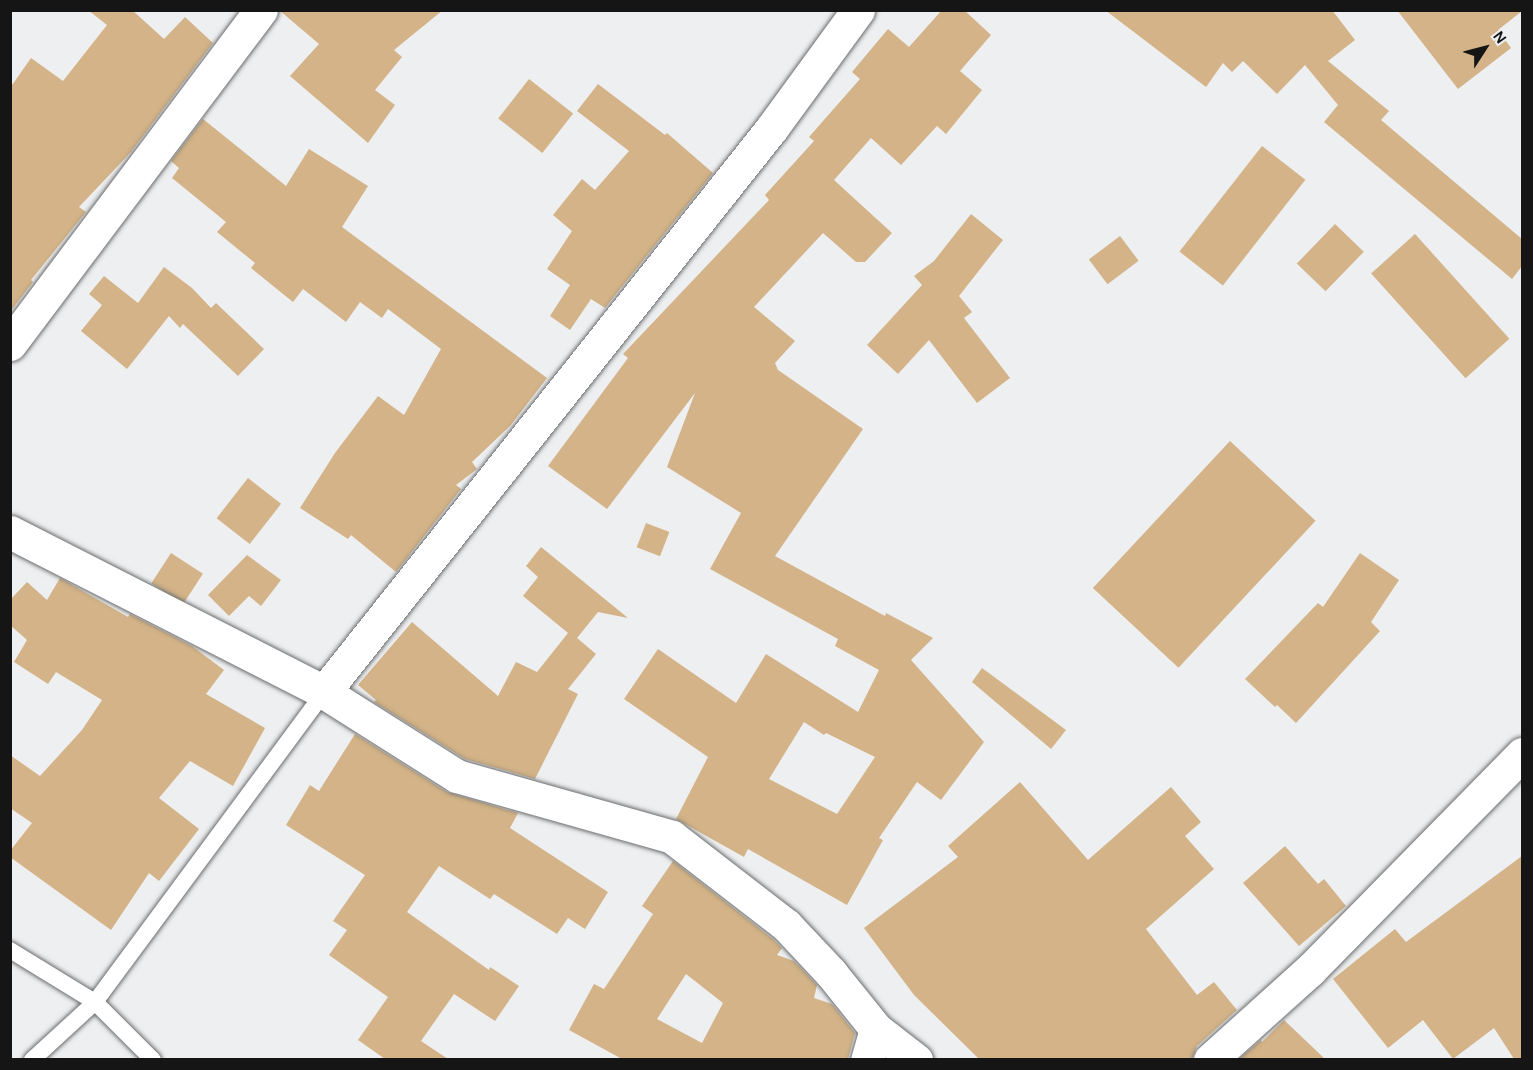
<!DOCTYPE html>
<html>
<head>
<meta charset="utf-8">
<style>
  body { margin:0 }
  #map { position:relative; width:1533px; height:1070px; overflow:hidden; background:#eeeff1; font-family:Karla,sans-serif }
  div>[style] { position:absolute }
  .building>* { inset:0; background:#d3b387; transform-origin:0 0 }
  .roads { filter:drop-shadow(0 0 2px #6b6c6d) drop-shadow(0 0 2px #6b6c6d) }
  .service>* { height:16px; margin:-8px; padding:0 8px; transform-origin:8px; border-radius:8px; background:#fff }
  .minor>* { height:33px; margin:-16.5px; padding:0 16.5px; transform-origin:16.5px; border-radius:16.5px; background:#fff }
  span { translate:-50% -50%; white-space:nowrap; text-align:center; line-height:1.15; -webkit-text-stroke:5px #eeeff1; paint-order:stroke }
  .frame { position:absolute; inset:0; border:12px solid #151516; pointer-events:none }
  .north { position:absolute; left:1455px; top:18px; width:60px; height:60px; -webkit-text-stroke:4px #eeeff1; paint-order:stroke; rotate:54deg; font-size:16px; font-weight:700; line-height:24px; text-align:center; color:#151516 }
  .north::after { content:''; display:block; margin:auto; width:21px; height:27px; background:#151516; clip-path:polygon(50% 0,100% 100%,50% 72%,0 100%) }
</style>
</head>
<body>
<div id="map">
  <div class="building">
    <div style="clip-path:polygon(88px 10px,132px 10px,164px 39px,185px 17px,213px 43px,131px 152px,79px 207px,86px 212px,31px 280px,33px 282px,10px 312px,10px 88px,31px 58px,63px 81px,107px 25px)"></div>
    <div style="clip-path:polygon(279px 10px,443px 10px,394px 50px,402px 57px,375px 90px,395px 105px,368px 143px,290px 76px,319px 44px)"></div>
    <div style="clip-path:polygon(evenodd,942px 10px,964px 10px,991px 35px,960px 71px,982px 90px,946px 134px,937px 126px,901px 165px,871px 138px,834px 180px,892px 233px,865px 262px,856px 262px,823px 233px,754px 307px,795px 341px,775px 363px,778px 370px,863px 429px,775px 556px,885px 616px,886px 613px,933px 638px,911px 660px,984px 742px,941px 800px,917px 782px,879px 838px,883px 840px,847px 905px,748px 849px,744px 857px,676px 819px,708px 757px,624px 699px,658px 649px,736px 703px,766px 654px,858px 712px,879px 670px,835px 646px,838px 639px,710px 569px,741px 513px,667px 467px,695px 393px,607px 509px,548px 466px,628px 358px,623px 354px,769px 200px,765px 195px,814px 141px,809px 137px,860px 79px,852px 72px,888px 29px,909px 47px,942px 10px,804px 722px,824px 735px,826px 733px,875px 757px,837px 814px,769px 779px,804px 722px)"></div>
    <div style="clip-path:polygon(1105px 10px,1332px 10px,1355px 40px,1328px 61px,1389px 111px,1381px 120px,1522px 239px,1522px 266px,1512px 279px,1324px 122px,1338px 105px,1305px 65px,1277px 94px,1243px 61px,1232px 72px,1223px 63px,1206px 87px)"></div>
    <div style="clip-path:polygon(1397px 10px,1522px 10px,1522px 11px,1498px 30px,1511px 48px,1458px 89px)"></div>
    <div style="left:529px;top:79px;width:56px;height:50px;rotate:38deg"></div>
    <div style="clip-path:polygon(598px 84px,665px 135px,667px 133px,713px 173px,605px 308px,591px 299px,570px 330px,550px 316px,570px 285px,547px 269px,572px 231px,553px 215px,582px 179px,595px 190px,629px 151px,577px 111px)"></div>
    <div style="clip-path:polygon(203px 119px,286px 186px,309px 149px,368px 186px,342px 227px,547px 378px,510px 426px,472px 462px,477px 469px,456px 485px,461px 489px,396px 572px,351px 535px,348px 539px,300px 508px,335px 453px,378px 396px,404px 415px,441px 349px,388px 309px,382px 318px,360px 302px,346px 322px,303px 289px,293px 302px,251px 268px,255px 263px,217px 232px,226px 222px,172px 178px,179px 168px,171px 161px)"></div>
    <div style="left:1262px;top:146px;width:55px;height:134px;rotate:38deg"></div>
    <div style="clip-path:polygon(971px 214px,1003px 240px,959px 296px,972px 312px,964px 318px,1010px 378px,977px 403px,929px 340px,898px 374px,867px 345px,922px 285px,914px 276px,934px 261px)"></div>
    <div style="left:1335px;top:224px;width:40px;height:55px;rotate:44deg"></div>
    <div style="left:1415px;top:234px;width:141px;height:59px;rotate:48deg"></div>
    <div style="left:1120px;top:236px;width:31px;height:39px;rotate:53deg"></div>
    <div style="clip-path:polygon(164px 267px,192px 288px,211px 308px,216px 303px,264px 349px,238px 376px,183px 324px,180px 328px,169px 316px,127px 369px,81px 331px,102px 305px,89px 294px,104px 276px,138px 303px)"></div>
    <div style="left:1230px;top:441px;width:117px;height:201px;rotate:43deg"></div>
    <div style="left:248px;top:478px;width:42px;height:51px;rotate:38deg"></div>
    <div style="left:646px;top:523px;width:25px;height:26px;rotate:21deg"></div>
    <div style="clip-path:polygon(541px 547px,628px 618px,598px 612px,577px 638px,596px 654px,568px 689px,578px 694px,535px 779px,465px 759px,374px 702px,376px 700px,358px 685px,412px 622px,498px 696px,516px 662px,537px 672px,568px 633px,523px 596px,538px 577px,526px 566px)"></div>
    <div style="left:171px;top:553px;width:38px;height:36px;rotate:33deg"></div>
    <div style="clip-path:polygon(1360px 553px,1399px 580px,1371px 622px,1380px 631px,1296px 723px,1277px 705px,1275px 707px,1245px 679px,1318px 603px,1323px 607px)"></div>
    <div style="clip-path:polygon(247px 555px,281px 580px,261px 606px,249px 596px,229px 616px,208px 595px)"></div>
    <div style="clip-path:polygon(60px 578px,128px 617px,130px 614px,192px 646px,224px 670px,206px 694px,265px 728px,233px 786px,190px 761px,159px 798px,199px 829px,159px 881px,149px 873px,111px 930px,10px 857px,10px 851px,32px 823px,10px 808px,10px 755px,40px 776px,82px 730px,102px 700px,56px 672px,48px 684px,14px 662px,27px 640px,10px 625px,10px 600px,27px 582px,47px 600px)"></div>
    <div style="clip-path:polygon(982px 668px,1066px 730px,1051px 749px,972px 682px)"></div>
    <div style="clip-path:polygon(355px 734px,447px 792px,518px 813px,510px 828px,608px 892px,585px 929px,568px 918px,557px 934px,494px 894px,490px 899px,439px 866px,407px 912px,489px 970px,490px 967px,519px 986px,495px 1021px,454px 994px,421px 1041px,448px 1059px,385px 1059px,358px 1040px,388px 997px,329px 955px,347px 930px,333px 921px,365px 875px,286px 825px,310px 785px,319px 791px)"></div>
    <div style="clip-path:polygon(1020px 782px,1088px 860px,1171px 787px,1201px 822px,1185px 836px,1214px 869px,1146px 929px,1197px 995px,1214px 982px,1237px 1010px,1197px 1046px,1192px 1059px,979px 1059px,914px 995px,864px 928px,958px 857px,948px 846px)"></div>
    <div style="clip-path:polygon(1285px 846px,1318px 884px,1324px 879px,1346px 906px,1299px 946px,1243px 883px)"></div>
    <div style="clip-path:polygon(1522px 856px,1522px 1059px,1514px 1059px,1494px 1028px,1453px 1059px,1423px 1020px,1388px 1048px,1333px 979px,1395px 929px,1406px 942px)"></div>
    <div style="clip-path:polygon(evenodd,673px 861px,773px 939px,782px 948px,777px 955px,794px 961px,817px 985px,814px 998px,832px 1004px,855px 1033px,848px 1059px,622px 1059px,569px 1030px,594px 984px,604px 989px,653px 914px,642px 906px,673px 861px,686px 974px,723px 1003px,702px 1043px,657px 1019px,686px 974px)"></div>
    <div style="clip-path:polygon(1284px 1020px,1325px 1059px,1239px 1059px,1261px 1040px,1262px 1042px)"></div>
  </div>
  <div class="roads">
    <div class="service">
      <div style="left:10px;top:950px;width:100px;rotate:31.5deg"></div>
      <div style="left:95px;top:1002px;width:82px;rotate:45deg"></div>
      <div style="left:32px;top:1060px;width:86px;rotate:-42.6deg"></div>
      <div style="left:95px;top:1002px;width:385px;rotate:-53.5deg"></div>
    </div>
    <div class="minor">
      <div style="left:10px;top:344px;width:418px;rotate:-53.1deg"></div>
      <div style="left:10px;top:532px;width:352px;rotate:27deg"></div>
      <div style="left:324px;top:692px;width:157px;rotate:32.3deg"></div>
      <div style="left:457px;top:776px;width:223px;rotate:15.8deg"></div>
      <div style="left:672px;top:837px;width:144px;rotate:37.7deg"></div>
      <div style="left:786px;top:925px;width:66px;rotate:46.8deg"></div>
      <div style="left:831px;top:973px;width:72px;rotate:51.2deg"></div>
      <div style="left:876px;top:1029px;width:32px;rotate:106deg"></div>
      <div style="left:324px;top:692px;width:720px;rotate:-51.54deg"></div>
      <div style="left:772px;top:128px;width:146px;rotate:-53.9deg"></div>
      <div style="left:876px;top:1029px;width:51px;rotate:37.8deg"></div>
      <div style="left:1210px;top:1060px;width:135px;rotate:-42deg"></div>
      <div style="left:1310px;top:970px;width:303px;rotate:-45.5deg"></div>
    </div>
  </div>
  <div class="frame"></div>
  <div class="north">N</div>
</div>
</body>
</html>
